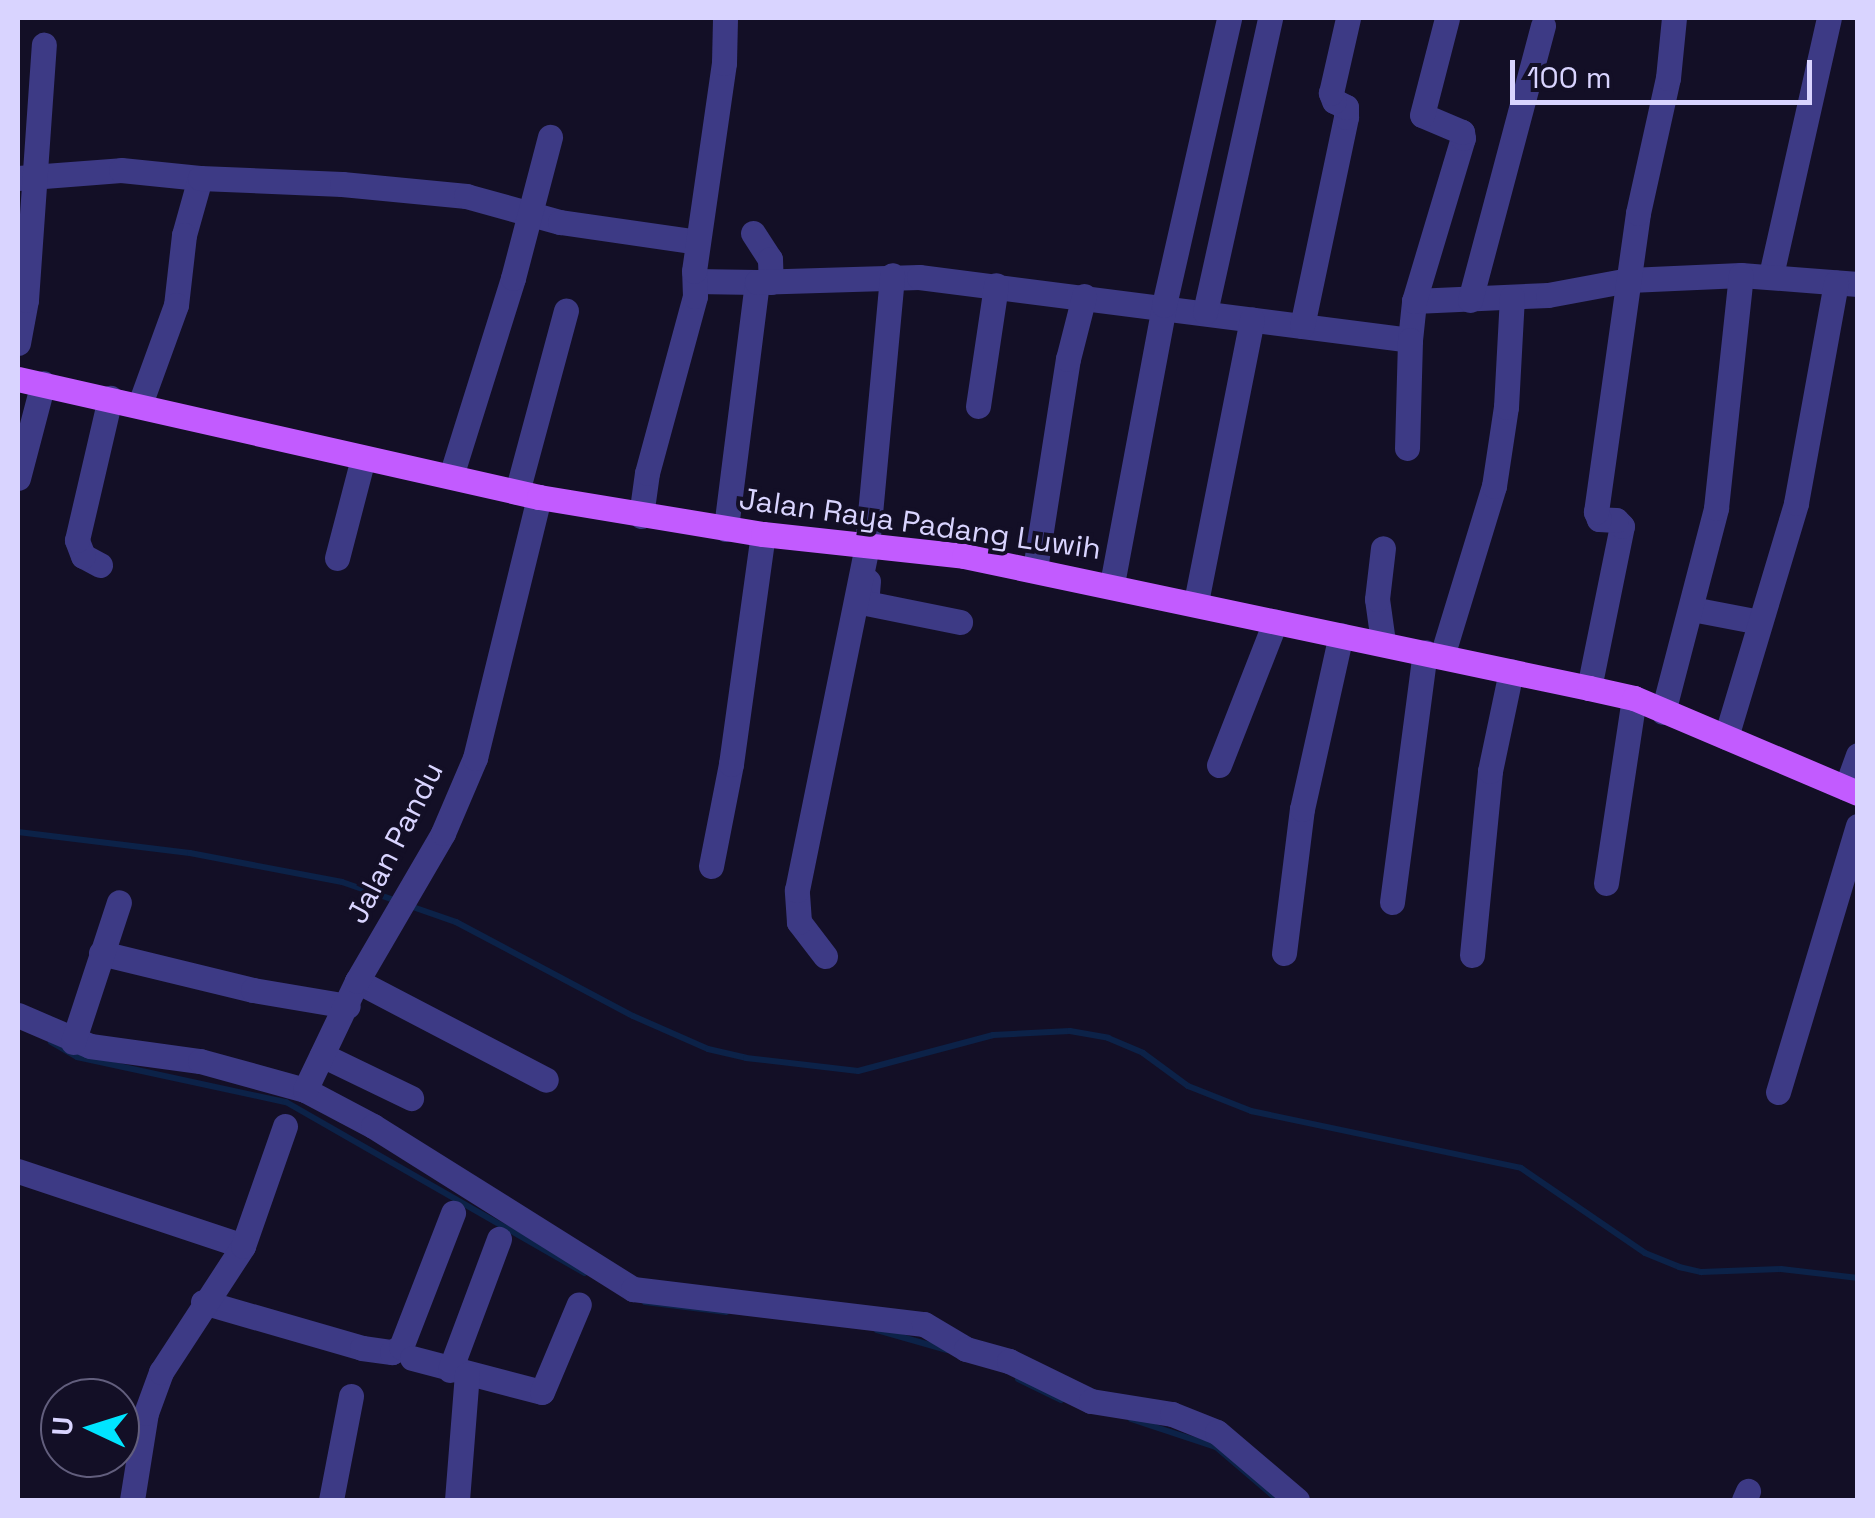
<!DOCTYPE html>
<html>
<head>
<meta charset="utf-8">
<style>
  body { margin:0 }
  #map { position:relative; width:1875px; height:1518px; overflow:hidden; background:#130f26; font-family:"Space Grotesk",sans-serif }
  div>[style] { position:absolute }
  .stream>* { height:6px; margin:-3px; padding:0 3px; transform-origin:3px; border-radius:3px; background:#0c2248 }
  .minor>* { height:25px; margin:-12.5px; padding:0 12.5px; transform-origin:12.5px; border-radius:12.5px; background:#3d3a85 }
  .major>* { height:25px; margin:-12.5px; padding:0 12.5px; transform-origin:12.5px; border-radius:12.5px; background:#c25bff }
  span { translate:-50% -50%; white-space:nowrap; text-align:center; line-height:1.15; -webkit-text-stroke:8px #130f26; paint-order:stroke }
  .street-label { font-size:30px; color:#d9d4ff }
  .frame { position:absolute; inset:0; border:20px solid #d9d4ff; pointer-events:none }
  .north { position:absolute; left:40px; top:1378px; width:100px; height:100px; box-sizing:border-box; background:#130f26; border:2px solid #625e7d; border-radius:50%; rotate:274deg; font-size:28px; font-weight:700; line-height:40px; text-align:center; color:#d9d4ff }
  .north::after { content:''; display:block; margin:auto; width:35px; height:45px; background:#00e5ff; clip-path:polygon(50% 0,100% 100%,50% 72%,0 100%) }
  .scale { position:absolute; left:1510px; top:60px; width:302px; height:45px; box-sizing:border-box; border:5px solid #d9d4ff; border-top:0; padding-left:12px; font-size:30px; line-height:35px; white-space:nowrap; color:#d9d4ff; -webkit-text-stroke:8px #130f26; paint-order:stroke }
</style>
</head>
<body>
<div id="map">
  <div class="stream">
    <div style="left:18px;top:832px;width:173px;rotate:7deg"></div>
    <div style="left:190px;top:853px;width:155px;rotate:10.8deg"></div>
    <div style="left:342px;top:882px;width:55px;rotate:19.1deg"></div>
    <div style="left:410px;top:906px;width:49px;rotate:19.2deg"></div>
    <div style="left:456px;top:922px;width:200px;rotate:28deg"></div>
    <div style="left:633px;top:1016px;width:82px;rotate:23.7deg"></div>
    <div style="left:708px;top:1049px;width:39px;rotate:13deg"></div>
    <div style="left:746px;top:1058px;width:113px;rotate:6.6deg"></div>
    <div style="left:858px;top:1071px;width:140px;rotate:-14.9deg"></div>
    <div style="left:993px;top:1035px;width:77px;rotate:-3deg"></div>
    <div style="left:1070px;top:1031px;width:39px;rotate:10deg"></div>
    <div style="left:1108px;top:1038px;width:38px;rotate:23deg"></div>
    <div style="left:1143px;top:1053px;width:56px;rotate:36.3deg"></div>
    <div style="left:1188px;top:1086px;width:68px;rotate:21.6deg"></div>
    <div style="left:1251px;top:1111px;width:276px;rotate:11.9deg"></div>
    <div style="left:1521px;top:1168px;width:150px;rotate:34.4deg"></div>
    <div style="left:1645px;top:1253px;width:37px;rotate:22deg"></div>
    <div style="left:1679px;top:1267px;width:23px;rotate:13deg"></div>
    <div style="left:1701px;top:1272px;width:80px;rotate:-2.1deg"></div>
    <div style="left:1781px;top:1269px;width:78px;rotate:6.7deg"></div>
    <div style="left:51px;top:1042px;width:30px;rotate:30deg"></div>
    <div style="left:77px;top:1057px;width:214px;rotate:12.2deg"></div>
    <div style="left:286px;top:1102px;width:344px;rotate:29.8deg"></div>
    <div style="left:645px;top:1302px;width:82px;rotate:7deg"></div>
    <div style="left:877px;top:1330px;width:73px;rotate:15.9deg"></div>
    <div style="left:1018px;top:1379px;width:48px;rotate:26deg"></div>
    <div style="left:1131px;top:1419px;width:89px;rotate:18.2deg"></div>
    <div style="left:1216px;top:1447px;width:82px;rotate:40.5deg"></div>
  </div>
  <div class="minor">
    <div style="left:18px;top:178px;width:103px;rotate:-4.4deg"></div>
    <div style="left:121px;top:170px;width:79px;rotate:5.8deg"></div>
    <div style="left:200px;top:178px;width:59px;rotate:105.7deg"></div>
    <div style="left:184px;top:235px;width:70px;rotate:96.5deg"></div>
    <div style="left:176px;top:305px;width:105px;rotate:110deg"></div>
    <div style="left:200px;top:178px;width:142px;rotate:2.4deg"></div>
    <div style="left:342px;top:184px;width:125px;rotate:5.5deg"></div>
    <div style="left:466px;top:196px;width:98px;rotate:15.5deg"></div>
    <div style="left:560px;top:222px;width:139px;rotate:8.2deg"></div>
    <div style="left:753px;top:233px;width:31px;rotate:57deg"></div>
    <div style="left:770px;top:259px;width:23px;rotate:88deg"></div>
    <div style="left:1771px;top:275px;width:263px;rotate:-77.3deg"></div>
    <div style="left:695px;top:281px;width:62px;rotate:0.9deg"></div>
    <div style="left:757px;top:282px;width:249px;rotate:97.2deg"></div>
    <div style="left:757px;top:282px;width:162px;rotate:-1.8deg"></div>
    <div style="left:919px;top:277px;width:495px;rotate:7.3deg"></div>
    <div style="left:1410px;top:340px;width:39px;rotate:-84deg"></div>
    <div style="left:1414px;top:301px;width:134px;rotate:-2.6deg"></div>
    <div style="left:1548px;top:295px;width:82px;rotate:-10.5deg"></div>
    <div style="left:1629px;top:280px;width:112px;rotate:-2.6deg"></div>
    <div style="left:1741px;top:275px;width:117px;rotate:4.4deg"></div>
    <div style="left:1470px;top:300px;width:284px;rotate:-75.1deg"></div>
    <div style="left:1414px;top:301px;width:170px;rotate:-73.3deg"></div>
    <div style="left:1463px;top:138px;width:6px;rotate:-99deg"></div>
    <div style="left:1462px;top:132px;width:43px;rotate:-157deg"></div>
    <div style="left:1422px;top:115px;width:100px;rotate:-75.5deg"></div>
    <div style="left:1205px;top:312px;width:301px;rotate:-77.5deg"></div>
    <div style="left:1302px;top:326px;width:214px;rotate:-78.1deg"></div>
    <div style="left:1346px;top:117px;width:10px;rotate:-90deg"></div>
    <div style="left:1346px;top:107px;width:13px;rotate:-153deg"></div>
    <div style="left:1334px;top:101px;width:9px;rotate:-111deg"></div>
    <div style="left:1331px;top:93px;width:77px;rotate:-77.2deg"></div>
    <div style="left:18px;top:343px;width:44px;rotate:-79.5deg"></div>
    <div style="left:26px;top:300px;width:256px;rotate:-86deg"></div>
    <div style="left:978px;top:406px;width:122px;rotate:-81.5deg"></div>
    <div style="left:1407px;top:448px;width:108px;rotate:-88.4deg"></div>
    <div style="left:451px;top:476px;width:207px;rotate:-72.6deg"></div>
    <div style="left:513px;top:278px;width:146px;rotate:-75.3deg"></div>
    <div style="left:18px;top:478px;width:98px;rotate:-75.3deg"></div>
    <div style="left:517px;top:492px;width:188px;rotate:-74.9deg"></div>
    <div style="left:641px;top:516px;width:43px;rotate:-82.1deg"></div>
    <div style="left:647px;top:473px;width:183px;rotate:-74.8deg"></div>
    <div style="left:695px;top:296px;width:25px;rotate:-92deg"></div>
    <div style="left:694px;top:271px;width:210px;rotate:-81.8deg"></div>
    <div style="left:724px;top:63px;width:45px;rotate:-88.7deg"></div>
    <div style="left:337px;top:558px;width:103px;rotate:-75.4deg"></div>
    <div style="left:100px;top:565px;width:19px;rotate:-152deg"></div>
    <div style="left:83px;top:556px;width:17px;rotate:-111deg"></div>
    <div style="left:77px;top:540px;width:146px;rotate:-76.9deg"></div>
    <div style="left:1035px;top:569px;width:213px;rotate:-81.1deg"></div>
    <div style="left:1068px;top:359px;width:65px;rotate:-75.7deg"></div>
    <div style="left:868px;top:581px;width:22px;rotate:95deg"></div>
    <div style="left:866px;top:603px;width:96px;rotate:11.4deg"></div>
    <div style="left:1112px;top:584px;width:284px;rotate:-79.4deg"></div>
    <div style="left:1164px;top:305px;width:294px;rotate:-77.2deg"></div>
    <div style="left:1196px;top:602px;width:288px;rotate:-78.8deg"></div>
    <div style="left:1692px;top:609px;width:69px;rotate:10.8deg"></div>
    <div style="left:1383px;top:642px;width:43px;rotate:-97.9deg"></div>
    <div style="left:1377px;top:599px;width:51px;rotate:-83.3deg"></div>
    <div style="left:1442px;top:656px;width:178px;rotate:-73deg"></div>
    <div style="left:1494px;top:486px;width:80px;rotate:-81.4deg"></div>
    <div style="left:1506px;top:407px;width:110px;rotate:-86.9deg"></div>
    <div style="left:1589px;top:688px;width:165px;rotate:-78.5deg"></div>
    <div style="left:1622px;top:526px;width:8px;rotate:-135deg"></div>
    <div style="left:1616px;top:520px;width:17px;rotate:-177deg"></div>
    <div style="left:1599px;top:519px;width:8px;rotate:-113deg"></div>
    <div style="left:1596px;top:512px;width:302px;rotate:-82deg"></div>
    <div style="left:1638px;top:213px;width:138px;rotate:-77.5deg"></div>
    <div style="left:1668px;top:78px;width:60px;rotate:-84.3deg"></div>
    <div style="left:1663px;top:712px;width:211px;rotate:-75.4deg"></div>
    <div style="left:1716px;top:508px;width:234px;rotate:-83.9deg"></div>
    <div style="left:1726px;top:737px;width:244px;rotate:-73.3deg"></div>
    <div style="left:1796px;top:503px;width:224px;rotate:-79.7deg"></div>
    <div style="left:1219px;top:765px;width:154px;rotate:-68.6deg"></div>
    <div style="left:1846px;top:788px;width:35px;rotate:-70deg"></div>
    <div style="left:711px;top:866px;width:104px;rotate:-78.9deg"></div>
    <div style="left:731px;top:764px;width:232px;rotate:-82.1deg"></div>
    <div style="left:1606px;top:883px;width:187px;rotate:-81.4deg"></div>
    <div style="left:1392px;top:902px;width:252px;rotate:-82.5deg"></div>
    <div style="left:101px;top:953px;width:156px;rotate:13.7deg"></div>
    <div style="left:253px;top:990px;width:96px;rotate:9.6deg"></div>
    <div style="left:1284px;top:953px;width:145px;rotate:-82.9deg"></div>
    <div style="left:1302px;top:809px;width:178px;rotate:-77.4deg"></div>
    <div style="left:1472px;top:955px;width:185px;rotate:-84.4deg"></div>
    <div style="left:1490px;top:771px;width:102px;rotate:-78.1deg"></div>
    <div style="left:825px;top:956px;width:43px;rotate:-127.4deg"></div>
    <div style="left:799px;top:922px;width:32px;rotate:-94deg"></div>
    <div style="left:797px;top:890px;width:351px;rotate:-78.5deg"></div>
    <div style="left:867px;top:546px;width:272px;rotate:-84.7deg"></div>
    <div style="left:357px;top:981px;width:213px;rotate:27.6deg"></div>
    <div style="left:18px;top:1015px;width:78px;rotate:23.3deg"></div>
    <div style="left:90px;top:1046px;width:111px;rotate:7.8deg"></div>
    <div style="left:200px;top:1061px;width:109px;rotate:15.4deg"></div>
    <div style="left:305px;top:1090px;width:77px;rotate:27.9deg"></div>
    <div style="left:373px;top:1126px;width:307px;rotate:32.1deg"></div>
    <div style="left:633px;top:1289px;width:293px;rotate:6.9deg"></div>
    <div style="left:924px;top:1324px;width:49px;rotate:30.8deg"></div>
    <div style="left:966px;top:1349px;width:45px;rotate:15.6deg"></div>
    <div style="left:1009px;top:1361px;width:91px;rotate:26deg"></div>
    <div style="left:1091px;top:1401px;width:82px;rotate:9.1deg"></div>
    <div style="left:1172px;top:1414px;width:48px;rotate:21.8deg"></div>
    <div style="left:1217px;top:1432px;width:105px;rotate:40.4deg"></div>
    <div style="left:73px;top:1042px;width:147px;rotate:-71.8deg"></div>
    <div style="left:322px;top:1055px;width:99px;rotate:25.8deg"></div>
    <div style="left:305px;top:1090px;width:121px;rotate:-64.5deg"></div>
    <div style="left:357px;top:981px;width:171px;rotate:-59.8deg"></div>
    <div style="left:443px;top:833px;width:82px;rotate:-66.9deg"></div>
    <div style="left:475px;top:758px;width:269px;rotate:-76.2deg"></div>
    <div style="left:1778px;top:1092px;width:278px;rotate:-73.3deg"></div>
    <div style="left:18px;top:1171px;width:237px;rotate:18.4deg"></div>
    <div style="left:203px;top:1302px;width:166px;rotate:16.1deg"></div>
    <div style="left:362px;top:1348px;width:30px;rotate:8deg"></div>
    <div style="left:392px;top:1352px;width:10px;rotate:-29deg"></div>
    <div style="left:401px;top:1347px;width:144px;rotate:-68.8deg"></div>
    <div style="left:412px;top:1358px;width:134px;rotate:14.7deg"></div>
    <div style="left:542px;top:1392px;width:95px;rotate:-67.2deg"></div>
    <div style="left:450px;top:1370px;width:140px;rotate:-69.5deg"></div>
    <div style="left:132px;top:1500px;width:88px;rotate:-80.9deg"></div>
    <div style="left:146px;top:1413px;width:44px;rotate:-69.9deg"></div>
    <div style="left:161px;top:1372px;width:150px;rotate:-56.9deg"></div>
    <div style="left:243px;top:1246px;width:127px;rotate:-70.7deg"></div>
    <div style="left:331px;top:1500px;width:106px;rotate:-79.1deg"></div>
    <div style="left:457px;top:1500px;width:126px;rotate:-85.5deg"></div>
    <div style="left:1744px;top:1500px;width:10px;rotate:-66deg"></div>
  </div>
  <div class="major">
    <div style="left:18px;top:379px;width:534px;rotate:12.76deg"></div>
    <div style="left:539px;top:497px;width:227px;rotate:9.4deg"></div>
    <div style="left:763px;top:534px;width:202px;rotate:6.2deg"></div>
    <div style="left:964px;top:556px;width:639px;rotate:11.93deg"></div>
    <div style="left:1589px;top:688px;width:46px;rotate:12.5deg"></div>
    <div style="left:1634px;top:698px;width:243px;rotate:23deg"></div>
  </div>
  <div class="street-label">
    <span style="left:920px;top:524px;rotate:8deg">Jalan Raya Padang Luwih</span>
    <span style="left:395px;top:843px;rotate:-63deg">Jalan Pandu</span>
  </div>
  <div class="frame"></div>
  <div class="north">U</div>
  <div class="scale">100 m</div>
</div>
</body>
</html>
